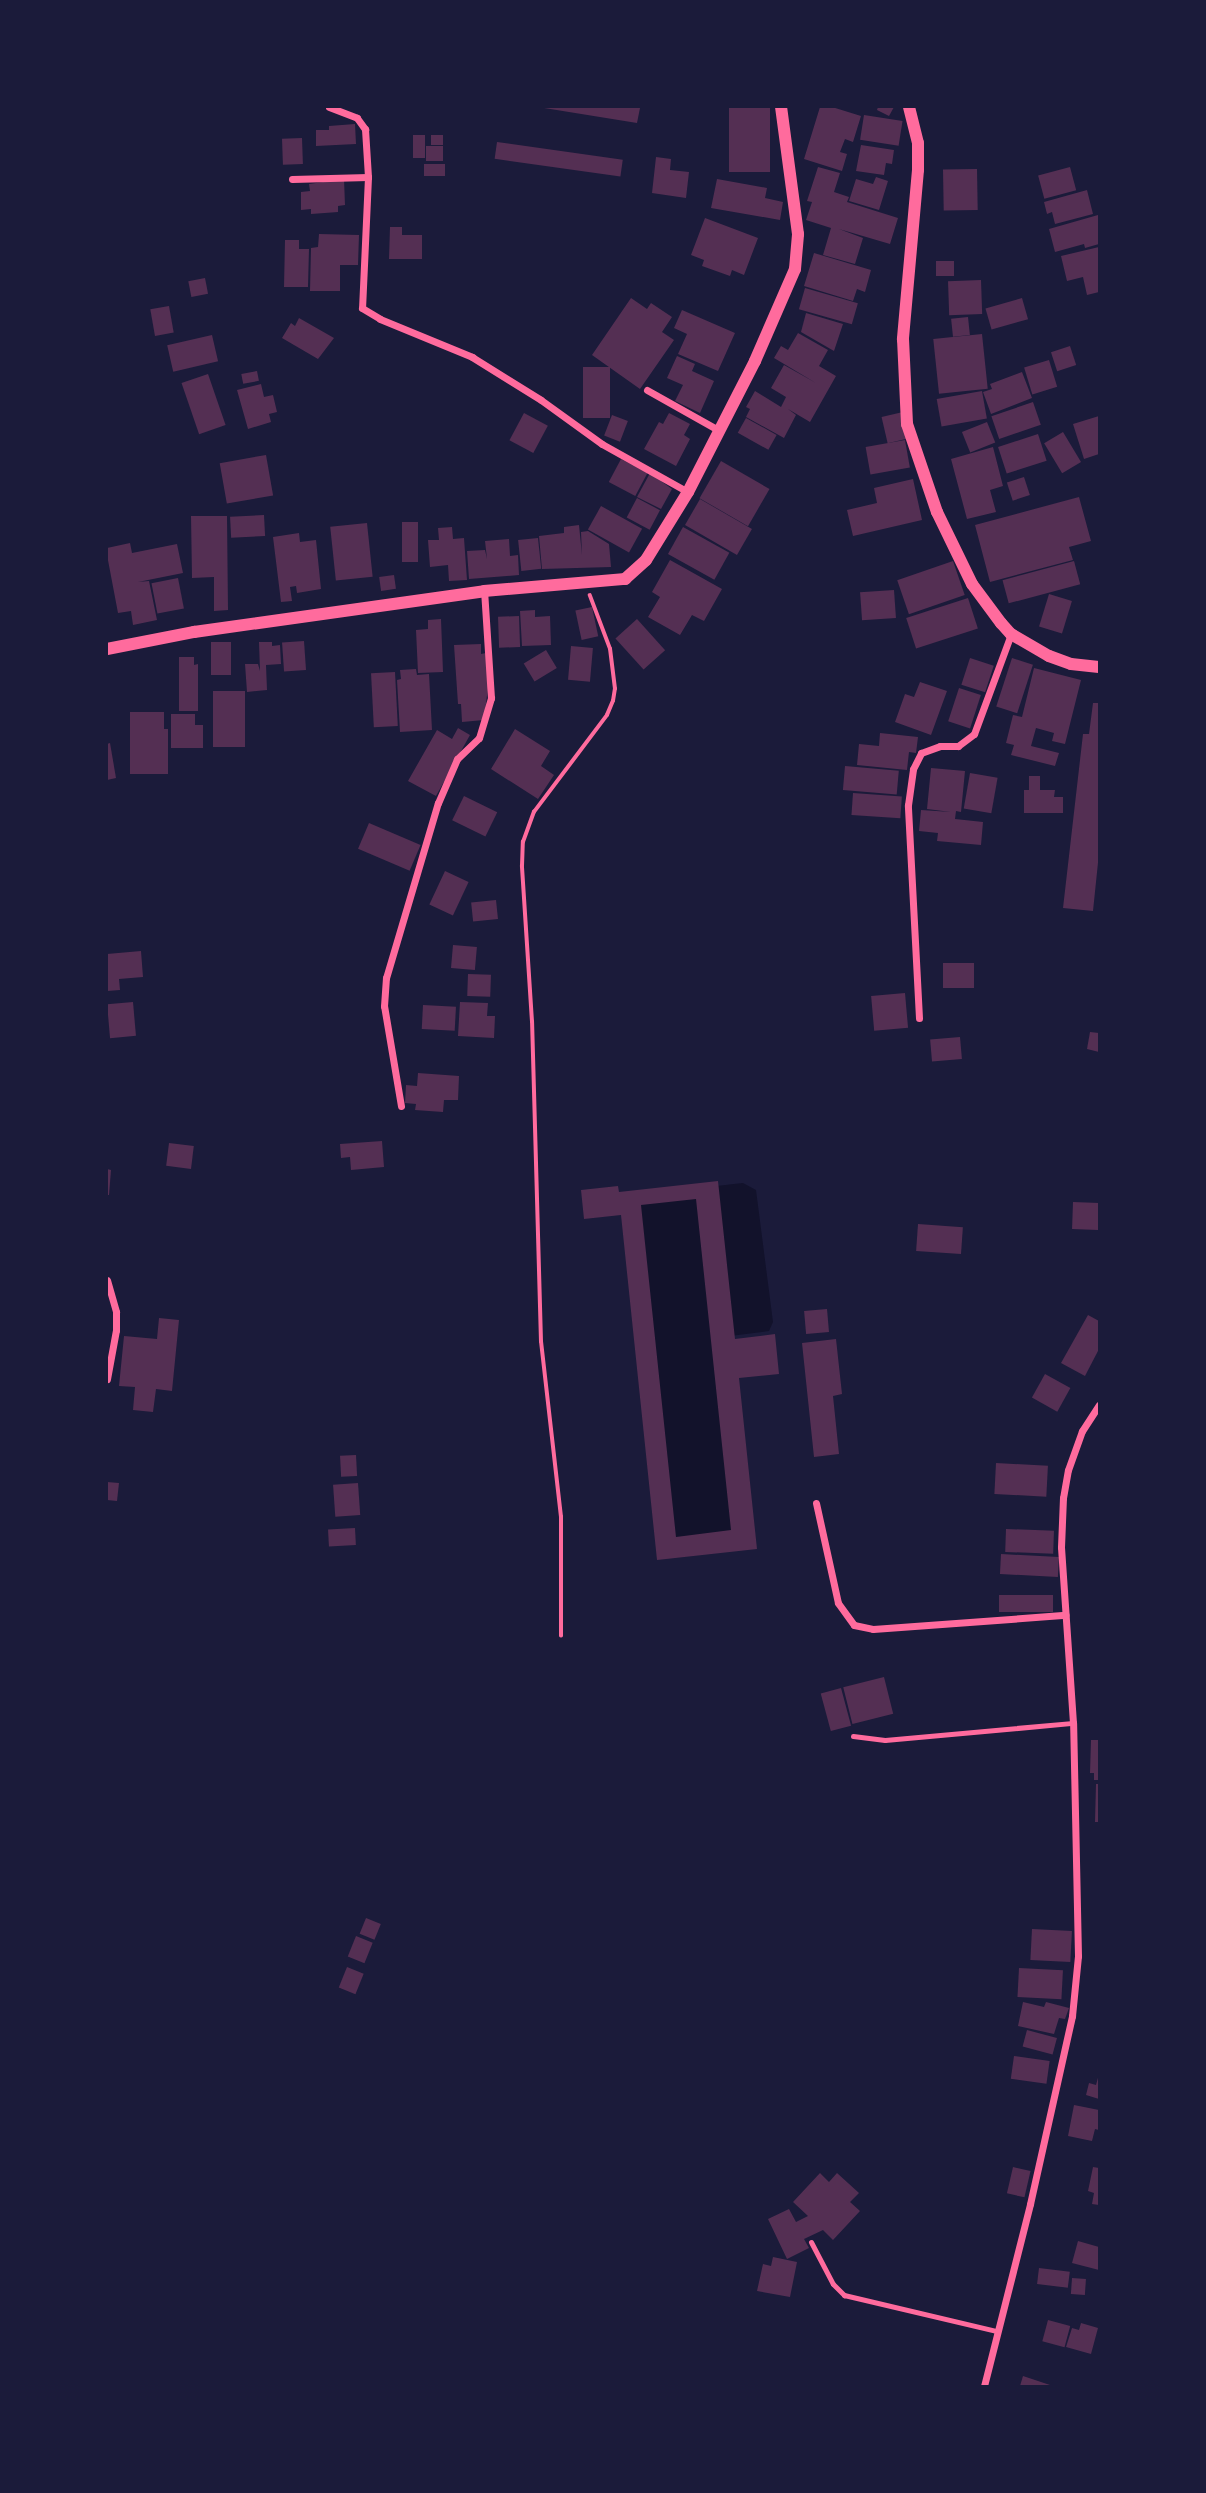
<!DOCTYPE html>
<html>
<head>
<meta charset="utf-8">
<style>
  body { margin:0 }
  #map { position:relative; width:1206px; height:2493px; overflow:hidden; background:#1b1b3a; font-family:Mulish,sans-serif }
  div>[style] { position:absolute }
  .water>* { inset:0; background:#12122b }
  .building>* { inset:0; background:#542f53; transform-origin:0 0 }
  .path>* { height:3.5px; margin:-1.75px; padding:0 1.75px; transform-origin:1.75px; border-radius:1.75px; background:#ff6b9d }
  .service>* { height:5px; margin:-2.5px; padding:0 2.5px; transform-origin:2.5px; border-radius:2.5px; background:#ff6b9d }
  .minor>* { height:7px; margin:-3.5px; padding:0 3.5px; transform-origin:3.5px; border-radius:3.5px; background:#ff6b9d }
  .tertiary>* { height:12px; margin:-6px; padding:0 6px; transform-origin:6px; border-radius:6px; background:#ff6b9d }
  span { translate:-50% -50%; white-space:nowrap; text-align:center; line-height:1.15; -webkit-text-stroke:7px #1b1b3a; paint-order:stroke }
  .frame { position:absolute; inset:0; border:108px solid #1b1b3a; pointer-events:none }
</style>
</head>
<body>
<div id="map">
  <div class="water">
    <div style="clip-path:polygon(743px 1183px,756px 1190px,773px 1322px,769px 1331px,730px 1336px,734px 1535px,673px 1540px,637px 1203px,645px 1194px)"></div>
  </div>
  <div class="building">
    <div style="clip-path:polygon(538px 107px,632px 107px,640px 108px,637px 123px)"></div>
    <div style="left:729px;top:107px;width:41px;height:65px"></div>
    <div style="clip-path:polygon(820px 107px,832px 107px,861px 116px,853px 142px,845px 139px,840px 152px,847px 154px,842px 171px,804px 159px)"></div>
    <div style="clip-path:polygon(878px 107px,894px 107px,889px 116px,877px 110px)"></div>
    <div style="left:864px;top:115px;width:39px;height:25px;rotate:9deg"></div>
    <div style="clip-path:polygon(355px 124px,356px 144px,316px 146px,316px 130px,329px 130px,329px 126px)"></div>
    <div style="left:413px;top:135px;width:12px;height:23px"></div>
    <div style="left:431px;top:135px;width:12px;height:10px"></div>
    <div style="left:302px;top:138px;width:26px;height:20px;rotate:88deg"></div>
    <div style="left:497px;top:142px;width:127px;height:17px;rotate:8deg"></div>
    <div style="clip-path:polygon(861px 145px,894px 150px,892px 164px,886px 163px,884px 175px,856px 171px)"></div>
    <div style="left:426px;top:146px;width:17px;height:15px"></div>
    <div style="clip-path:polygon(656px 157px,671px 159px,670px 170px,689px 172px,686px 198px,652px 193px)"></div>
    <div style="left:424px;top:164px;width:21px;height:12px"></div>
    <div style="clip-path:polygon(818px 167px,840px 173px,834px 192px,849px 197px,847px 202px,898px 218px,890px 244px,839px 229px,863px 238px,855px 264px,823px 255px,831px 228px,806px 220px,812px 202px,807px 201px)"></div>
    <div style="left:1070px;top:167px;width:24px;height:33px;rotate:75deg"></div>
    <div style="left:977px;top:169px;width:41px;height:34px;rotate:89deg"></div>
    <div style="clip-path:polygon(876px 177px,888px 181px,879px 210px,849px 201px,856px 179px,873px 184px)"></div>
    <div style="clip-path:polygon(344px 179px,345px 205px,338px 206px,338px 212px,311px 214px,311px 209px,301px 210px,301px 192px,310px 191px,309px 184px)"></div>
    <div style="clip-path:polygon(717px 179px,767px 188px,765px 198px,783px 202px,780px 220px,711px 208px)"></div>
    <div style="clip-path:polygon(1087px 190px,1093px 214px,1055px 224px,1052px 212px,1047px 214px,1044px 202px)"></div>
    <div style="clip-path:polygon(1098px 215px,1099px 244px,1085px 248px,1084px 244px,1055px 252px,1049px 229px)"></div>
    <div style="clip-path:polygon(705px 218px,758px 238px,744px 275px,732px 270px,730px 276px,702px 266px,704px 260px,691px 255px)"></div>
    <div style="clip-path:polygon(390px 227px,402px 227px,402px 235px,422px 235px,422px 259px,389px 259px)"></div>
    <div style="clip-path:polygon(319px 234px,359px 235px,358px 265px,340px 265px,340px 291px,310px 291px,311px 248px,318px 247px)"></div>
    <div style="clip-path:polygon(285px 240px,299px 240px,299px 249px,309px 249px,308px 287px,284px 287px)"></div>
    <div style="clip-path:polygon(1099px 247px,1099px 292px,1087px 295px,1083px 277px,1067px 281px,1061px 256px)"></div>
    <div style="clip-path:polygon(814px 253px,871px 270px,865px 292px,857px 289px,853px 301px,804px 286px)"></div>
    <div style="left:936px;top:261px;width:18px;height:15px"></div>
    <div style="left:205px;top:278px;width:16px;height:17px;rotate:79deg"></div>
    <div style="left:981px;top:280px;width:34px;height:33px;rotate:88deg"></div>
    <div style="left:805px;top:288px;width:55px;height:22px;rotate:16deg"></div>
    <div style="clip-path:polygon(631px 298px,647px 309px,651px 303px,672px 317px,662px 332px,674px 340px,640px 389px,592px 355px)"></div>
    <div style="left:1022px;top:298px;width:22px;height:38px;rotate:74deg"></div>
    <div style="left:169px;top:306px;width:27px;height:19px;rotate:80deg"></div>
    <div style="clip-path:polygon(682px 310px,735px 333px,718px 371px,678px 354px,687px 334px,674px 328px)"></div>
    <div style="clip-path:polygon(806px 313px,843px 324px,834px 351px,801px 332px)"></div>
    <div style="left:968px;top:317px;width:18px;height:17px;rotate:84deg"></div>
    <div style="clip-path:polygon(299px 318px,334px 338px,318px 359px,282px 338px,291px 323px,295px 326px)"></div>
    <div style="clip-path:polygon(798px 333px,828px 350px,819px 366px,836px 376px,810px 422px,788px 409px,796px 415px,784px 438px,746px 417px,750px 409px,746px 407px,755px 391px,781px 407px,786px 397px,771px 388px,784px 365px,816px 383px,774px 358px,781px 346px,788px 350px)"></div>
    <div style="left:982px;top:334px;width:55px;height:49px;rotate:84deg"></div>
    <div style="left:212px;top:335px;width:27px;height:46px;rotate:77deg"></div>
    <div style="left:1070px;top:346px;width:20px;height:20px;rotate:72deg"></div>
    <div style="clip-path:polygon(677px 356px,695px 364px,692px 371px,714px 381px,700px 413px,675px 401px,683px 385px,667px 378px)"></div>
    <div style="left:1049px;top:360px;width:28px;height:26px;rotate:73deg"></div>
    <div style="left:583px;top:367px;width:27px;height:51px"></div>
    <div style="left:257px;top:371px;width:10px;height:16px;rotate:79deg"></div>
    <div style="clip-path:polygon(1022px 372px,1032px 398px,991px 414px,983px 392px,992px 389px,990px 384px)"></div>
    <div style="left:208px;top:374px;width:54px;height:28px;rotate:71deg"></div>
    <div style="clip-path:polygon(261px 384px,264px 397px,273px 395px,277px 412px,269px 414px,271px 422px,248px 429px,237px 390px)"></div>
    <div style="left:982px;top:391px;width:28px;height:46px;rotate:80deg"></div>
    <div style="left:1033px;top:402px;width:24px;height:44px;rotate:71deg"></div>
    <div style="left:903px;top:412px;width:27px;height:22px;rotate:77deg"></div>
    <div style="left:524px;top:413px;width:27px;height:31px;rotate:28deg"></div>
    <div style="clip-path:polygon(669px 413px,690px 424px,684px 435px,690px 439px,676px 466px,644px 449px,659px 422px,663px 424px)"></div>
    <div style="left:612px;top:415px;width:17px;height:22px;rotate:21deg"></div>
    <div style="clip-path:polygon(1099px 416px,1099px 454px,1084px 459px,1073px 424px)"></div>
    <div style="left:746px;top:418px;width:35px;height:17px;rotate:29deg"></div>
    <div style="left:987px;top:422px;width:22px;height:27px;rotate:68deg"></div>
    <div style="left:1063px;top:432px;width:35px;height:22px;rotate:59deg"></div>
    <div style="left:1038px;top:434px;width:28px;height:42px;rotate:72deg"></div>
    <div style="left:905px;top:440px;width:28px;height:40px;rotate:80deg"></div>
    <div style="clip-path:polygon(993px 447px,1003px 486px,990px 490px,996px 512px,967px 519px,951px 459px)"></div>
    <div style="left:266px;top:455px;width:41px;height:47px;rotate:80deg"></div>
    <div style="left:621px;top:459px;width:30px;height:26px;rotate:28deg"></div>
    <div style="left:721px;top:461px;width:56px;height:43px;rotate:30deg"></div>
    <div style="clip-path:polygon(650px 473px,672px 489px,661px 509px,637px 497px)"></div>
    <div style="left:1024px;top:477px;width:19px;height:18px;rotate:72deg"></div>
    <div style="clip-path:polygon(913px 479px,922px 520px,853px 536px,847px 510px,877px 503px,874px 488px)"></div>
    <div style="clip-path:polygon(1079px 497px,1091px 541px,1069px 547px,1073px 560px,990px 582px,975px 525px)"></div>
    <div style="left:637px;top:498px;width:26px;height:22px;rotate:28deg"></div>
    <div style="left:700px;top:499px;width:60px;height:30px;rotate:30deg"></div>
    <div style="left:601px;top:506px;width:47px;height:27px;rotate:29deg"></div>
    <div style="left:264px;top:515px;width:21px;height:34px;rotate:87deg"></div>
    <div style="clip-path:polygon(191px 516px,227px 516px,228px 610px,214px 611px,214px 577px,192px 578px)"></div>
    <div style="left:402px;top:522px;width:16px;height:40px"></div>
    <div style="left:367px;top:523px;width:54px;height:37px;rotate:84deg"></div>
    <div style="clip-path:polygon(579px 525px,582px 555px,581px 532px,588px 531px,609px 544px,611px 567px,542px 569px,539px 536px,564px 533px,564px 527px)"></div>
    <div style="clip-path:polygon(452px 527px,453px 539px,464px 538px,467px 580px,449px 581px,448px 565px,430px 567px,428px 540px,439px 540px,438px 528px)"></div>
    <div style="left:683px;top:527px;width:53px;height:31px;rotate:29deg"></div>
    <div style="clip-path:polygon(299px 533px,300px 542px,316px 540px,321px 589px,297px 593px,296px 586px,290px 587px,292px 601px,281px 602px,273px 537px)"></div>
    <div style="left:538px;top:538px;width:31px;height:20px;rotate:84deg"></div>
    <div style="clip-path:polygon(509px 539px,510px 556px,518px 555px,519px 575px,469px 579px,467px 551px,485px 550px,487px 559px,485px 541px)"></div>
    <div style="clip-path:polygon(130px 543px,132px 553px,177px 544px,183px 573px,138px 582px,149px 581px,157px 620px,133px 625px,131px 611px,118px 613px,107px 555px,107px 548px)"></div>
    <div style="clip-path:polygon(670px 560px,722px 589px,704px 621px,692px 615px,680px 635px,648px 617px,660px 597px,652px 592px)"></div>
    <div style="left:953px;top:561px;width:36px;height:59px;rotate:71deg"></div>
    <div style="left:1074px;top:561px;width:24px;height:74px;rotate:75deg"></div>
    <div style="left:394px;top:575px;width:14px;height:15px;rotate:82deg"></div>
    <div style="left:178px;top:578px;width:31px;height:27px;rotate:79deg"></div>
    <div style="left:894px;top:590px;width:28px;height:34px;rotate:86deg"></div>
    <div style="left:1049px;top:594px;width:24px;height:34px;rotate:17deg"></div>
    <div style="left:968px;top:598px;width:32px;height:65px;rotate:72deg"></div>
    <div style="left:592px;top:607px;width:30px;height:17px;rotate:78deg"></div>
    <div style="clip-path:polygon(535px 610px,535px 617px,550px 616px,551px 645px,522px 646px,520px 611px)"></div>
    <div style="left:519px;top:616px;width:31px;height:21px;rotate:88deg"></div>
    <div style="clip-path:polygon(441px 619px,443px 672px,418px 673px,416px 630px,428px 629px,428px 620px)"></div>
    <div style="left:637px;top:619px;width:42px;height:29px;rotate:48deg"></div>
    <div style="left:304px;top:641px;width:29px;height:22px;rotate:86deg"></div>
    <div style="left:211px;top:642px;width:20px;height:33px"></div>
    <div style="clip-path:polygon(259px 642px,272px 642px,272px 646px,280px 645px,281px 664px,266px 665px,267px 690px,247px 692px,245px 664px,258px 664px,260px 671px)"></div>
    <div style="clip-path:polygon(481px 644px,481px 654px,486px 653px,488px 687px,484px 720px,462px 722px,461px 704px,458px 704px,454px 645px)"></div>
    <div style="left:571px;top:646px;width:22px;height:34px;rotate:5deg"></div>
    <div style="left:546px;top:650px;width:21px;height:26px;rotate:59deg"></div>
    <div style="clip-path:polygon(179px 657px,194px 657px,194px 665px,198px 664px,198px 711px,179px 711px)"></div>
    <div style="left:970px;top:658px;width:25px;height:28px;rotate:18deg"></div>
    <div style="left:1012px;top:658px;width:22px;height:51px;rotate:18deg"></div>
    <div style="clip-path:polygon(1034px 668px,1081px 680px,1065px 744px,1052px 741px,1054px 733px,1036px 728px,1031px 746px,1059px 753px,1055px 766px,1011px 755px,1014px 745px,1006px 743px,1013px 715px,1022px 717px)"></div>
    <div style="clip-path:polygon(416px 669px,417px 675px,429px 674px,432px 730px,400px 732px,397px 680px,401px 679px,400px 670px)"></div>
    <div style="left:395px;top:672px;width:54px;height:24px;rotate:87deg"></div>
    <div style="clip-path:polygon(920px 682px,947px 691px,931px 735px,895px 722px,905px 694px,914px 697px)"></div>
    <div style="left:959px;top:688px;width:23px;height:35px;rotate:18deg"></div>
    <div style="left:213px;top:691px;width:32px;height:56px"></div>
    <div style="clip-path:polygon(1093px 703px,1099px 703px,1099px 853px,1093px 911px,1063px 908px,1083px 734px,1089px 734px)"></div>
    <div style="clip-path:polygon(130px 712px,164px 712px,164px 729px,168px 729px,168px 774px,130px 774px)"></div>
    <div style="clip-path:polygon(171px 714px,195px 714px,195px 725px,203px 725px,203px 748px,171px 748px)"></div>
    <div style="clip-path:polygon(458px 728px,470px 735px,436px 796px,408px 781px,437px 730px,452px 739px)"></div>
    <div style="clip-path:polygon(515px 729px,550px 751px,541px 766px,554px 775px,538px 799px,491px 769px)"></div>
    <div style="clip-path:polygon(880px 733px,918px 737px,916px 753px,909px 752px,907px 770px,857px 765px,859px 744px,879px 746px)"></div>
    <div style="clip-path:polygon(110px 743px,116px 778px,107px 780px,107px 744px)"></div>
    <div style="left:845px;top:766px;width:54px;height:24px;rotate:5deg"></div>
    <div style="clip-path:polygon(931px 768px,965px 771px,961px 812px,956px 811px,955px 819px,983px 822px,981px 845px,937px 841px,938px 833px,919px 831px,921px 810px,951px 812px,927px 809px)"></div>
    <div style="left:970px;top:773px;width:28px;height:36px;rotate:10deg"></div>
    <div style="clip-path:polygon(1029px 776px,1040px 776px,1040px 790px,1055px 790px,1054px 797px,1063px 797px,1063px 813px,1024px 813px,1024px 790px,1029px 790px)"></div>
    <div style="left:853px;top:793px;width:49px;height:22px;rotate:4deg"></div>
    <div style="left:464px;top:796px;width:37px;height:27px;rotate:26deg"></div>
    <div style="left:369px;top:823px;width:56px;height:28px;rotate:23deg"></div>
    <div style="left:445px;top:871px;width:26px;height:37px;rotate:25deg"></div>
    <div style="left:496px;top:900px;width:19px;height:25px;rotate:84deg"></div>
    <div style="left:453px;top:945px;width:24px;height:23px;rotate:5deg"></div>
    <div style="clip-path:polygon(141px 951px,143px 977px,119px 979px,120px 990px,107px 991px,107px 954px)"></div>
    <div style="left:943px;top:963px;width:31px;height:25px"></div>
    <div style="left:468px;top:974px;width:23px;height:22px;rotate:2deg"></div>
    <div style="left:905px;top:993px;width:35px;height:34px;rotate:85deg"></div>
    <div style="left:133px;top:1002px;width:34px;height:26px;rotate:85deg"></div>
    <div style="clip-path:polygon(460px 1002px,488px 1003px,487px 1016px,495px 1016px,494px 1038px,458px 1036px)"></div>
    <div style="left:423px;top:1005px;width:33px;height:24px;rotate:3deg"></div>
    <div style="clip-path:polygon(1090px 1032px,1099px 1033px,1099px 1052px,1087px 1049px)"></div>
    <div style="left:960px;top:1037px;width:22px;height:30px;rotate:85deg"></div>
    <div style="clip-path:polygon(418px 1073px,459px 1076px,458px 1100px,444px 1100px,443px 1112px,415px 1110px,416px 1104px,405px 1103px,406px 1085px,417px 1086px)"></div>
    <div style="clip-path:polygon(382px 1141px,384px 1167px,351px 1170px,350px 1157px,341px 1158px,340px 1144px)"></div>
    <div style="left:169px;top:1143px;width:25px;height:23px;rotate:7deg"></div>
    <div style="clip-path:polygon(107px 1169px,111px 1170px,109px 1195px,107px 1195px)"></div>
    <div style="clip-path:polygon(evenodd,718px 1181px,735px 1339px,775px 1334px,779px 1374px,739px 1378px,757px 1549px,657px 1560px,621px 1215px,584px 1219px,581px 1190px,618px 1186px,619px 1192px,718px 1181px,696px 1199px,731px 1530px,676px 1537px,641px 1205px,696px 1199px)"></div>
    <div style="left:1073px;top:1202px;width:26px;height:27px;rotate:2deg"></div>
    <div style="left:918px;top:1224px;width:45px;height:27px;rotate:4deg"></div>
    <div style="left:827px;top:1309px;width:23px;height:23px;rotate:85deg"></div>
    <div style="clip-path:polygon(1088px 1315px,1099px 1321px,1099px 1349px,1085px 1376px,1061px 1363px)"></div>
    <div style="clip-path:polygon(159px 1318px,179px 1320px,172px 1391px,156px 1389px,153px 1412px,133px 1410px,135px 1387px,119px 1386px,124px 1336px,157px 1339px)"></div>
    <div style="clip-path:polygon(836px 1339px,842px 1394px,833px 1396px,839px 1454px,814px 1457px,802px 1343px)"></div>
    <div style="left:1045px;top:1374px;width:29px;height:27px;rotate:29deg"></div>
    <div style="left:356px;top:1455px;width:21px;height:16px;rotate:87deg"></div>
    <div style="left:996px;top:1463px;width:52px;height:31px;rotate:3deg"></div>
    <div style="clip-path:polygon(107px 1482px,119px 1483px,117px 1501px,107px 1500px)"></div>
    <div style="left:358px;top:1483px;width:32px;height:25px;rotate:86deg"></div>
    <div style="left:355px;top:1528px;width:17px;height:27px;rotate:87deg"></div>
    <div style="left:1006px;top:1529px;width:48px;height:23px;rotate:2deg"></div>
    <div style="left:1001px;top:1554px;width:58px;height:20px;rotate:3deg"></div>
    <div style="left:1053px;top:1595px;width:17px;height:54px;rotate:90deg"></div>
    <div style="left:884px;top:1677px;width:38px;height:42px;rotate:76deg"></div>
    <div style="left:841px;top:1688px;width:39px;height:21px;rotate:75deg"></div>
    <div style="clip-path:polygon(1091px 1740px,1099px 1740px,1099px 1780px,1094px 1780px,1094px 1773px,1090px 1773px)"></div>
    <div style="clip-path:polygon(1096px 1784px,1099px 1784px,1099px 1822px,1095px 1822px)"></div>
    <div style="left:366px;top:1918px;width:16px;height:17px;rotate:22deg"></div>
    <div style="left:1032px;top:1929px;width:40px;height:31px;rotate:3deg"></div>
    <div style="left:356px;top:1936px;width:18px;height:22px;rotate:22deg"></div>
    <div style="left:347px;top:1967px;width:18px;height:22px;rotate:22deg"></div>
    <div style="left:1019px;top:1968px;width:44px;height:29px;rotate:3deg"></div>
    <div style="clip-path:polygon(1023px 2002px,1044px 2007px,1046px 2002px,1069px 2008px,1065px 2019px,1059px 2018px,1054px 2034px,1018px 2026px)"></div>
    <div style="left:1027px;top:2030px;width:31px;height:17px;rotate:15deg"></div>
    <div style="left:1014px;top:2056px;width:36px;height:23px;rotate:8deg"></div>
    <div style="clip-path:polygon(1099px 2074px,1099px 2099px,1086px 2095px,1089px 2083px,1096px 2085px)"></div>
    <div style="clip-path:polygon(1074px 2105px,1099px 2110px,1099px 2130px,1095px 2129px,1092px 2141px,1068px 2136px)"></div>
    <div style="left:1013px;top:2167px;width:18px;height:27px;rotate:13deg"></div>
    <div style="clip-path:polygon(1093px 2167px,1099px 2168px,1099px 2205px,1092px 2204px,1094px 2193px,1088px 2191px)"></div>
    <div style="clip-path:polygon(820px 2173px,829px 2182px,837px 2173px,859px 2193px,850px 2202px,860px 2211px,833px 2240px,823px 2230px,804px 2239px,809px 2248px,787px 2259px,768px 2219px,789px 2209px,796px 2222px,808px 2216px,793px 2202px)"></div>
    <div style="clip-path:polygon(1078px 2241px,1099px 2247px,1099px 2270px,1072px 2263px)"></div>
    <div style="clip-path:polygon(773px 2257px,797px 2262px,790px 2297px,757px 2291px,763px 2264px,771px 2266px)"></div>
    <div style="left:1039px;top:2268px;width:31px;height:16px;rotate:7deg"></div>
    <div style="left:1072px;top:2278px;width:14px;height:16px;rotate:4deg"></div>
    <div style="left:1048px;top:2320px;width:23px;height:22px;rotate:15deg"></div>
    <div style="clip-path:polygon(1081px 2323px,1098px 2328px,1091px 2354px,1066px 2347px,1072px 2328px,1079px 2330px)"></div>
    <div style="clip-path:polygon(1023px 2376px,1053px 2386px,1020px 2386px)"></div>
  </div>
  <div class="path">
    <div style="left:561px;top:1636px;width:119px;rotate:-90deg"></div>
    <div style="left:561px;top:1517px;width:176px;rotate:-96.5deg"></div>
    <div style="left:541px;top:1342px;width:320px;rotate:-91.6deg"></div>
    <div style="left:532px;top:1022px;width:156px;rotate:-93.7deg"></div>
    <div style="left:522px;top:866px;width:24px;rotate:-88deg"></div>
    <div style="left:523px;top:842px;width:32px;rotate:-70deg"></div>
    <div style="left:534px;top:812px;width:121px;rotate:-53deg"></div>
    <div style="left:607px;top:715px;width:15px;rotate:-67deg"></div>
    <div style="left:613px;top:701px;width:12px;rotate:-81deg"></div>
    <div style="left:615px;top:689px;width:40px;rotate:-97.1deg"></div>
    <div style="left:610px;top:649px;width:57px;rotate:-110.7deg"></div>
  </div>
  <div class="service">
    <div style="left:853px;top:1736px;width:32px;rotate:7deg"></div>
    <div style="left:885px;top:1740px;width:189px;rotate:-5.2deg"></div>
    <div style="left:811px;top:2242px;width:47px;rotate:62.4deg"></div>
    <div style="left:833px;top:2284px;width:16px;rotate:45deg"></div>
    <div style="left:844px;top:2295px;width:156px;rotate:13.3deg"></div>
  </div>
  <div class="minor">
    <div style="left:329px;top:107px;width:30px;rotate:21deg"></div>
    <div style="left:357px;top:118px;width:14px;rotate:54deg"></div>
    <div style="left:365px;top:129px;width:48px;rotate:86.4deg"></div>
    <div style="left:368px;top:177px;width:131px;rotate:92.6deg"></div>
    <div style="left:362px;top:308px;width:21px;rotate:31deg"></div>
    <div style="left:380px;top:319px;width:100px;rotate:22.4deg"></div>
    <div style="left:472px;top:357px;width:81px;rotate:31.9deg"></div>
    <div style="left:541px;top:400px;width:75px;rotate:35.8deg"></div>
    <div style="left:602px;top:444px;width:98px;rotate:29.2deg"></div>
    <div style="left:292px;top:179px;width:76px;rotate:-1.5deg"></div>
    <div style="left:647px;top:390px;width:84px;rotate:29.3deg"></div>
    <div style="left:919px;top:1018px;width:213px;rotate:-93deg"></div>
    <div style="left:908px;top:805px;width:36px;rotate:-82deg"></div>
    <div style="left:913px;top:769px;width:18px;rotate:-63deg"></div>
    <div style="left:921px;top:753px;width:20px;rotate:-20deg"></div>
    <div style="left:940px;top:746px;width:18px"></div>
    <div style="left:958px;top:746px;width:20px;rotate:-37deg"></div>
    <div style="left:974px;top:734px;width:107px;rotate:-69.7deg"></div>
    <div style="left:401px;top:1106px;width:101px;rotate:-99.6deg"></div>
    <div style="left:384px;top:1006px;width:28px;rotate:-86deg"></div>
    <div style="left:386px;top:978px;width:183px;rotate:-73.5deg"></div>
    <div style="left:438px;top:803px;width:48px;rotate:-66.6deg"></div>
    <div style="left:457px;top:759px;width:30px;rotate:-44deg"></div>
    <div style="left:479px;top:738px;width:42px;rotate:-73.3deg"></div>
    <div style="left:491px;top:698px;width:107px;rotate:-93.7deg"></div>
    <div style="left:107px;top:1280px;width:33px;rotate:74deg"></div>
    <div style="left:116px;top:1312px;width:18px;rotate:90deg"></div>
    <div style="left:116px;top:1330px;width:50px;rotate:100.4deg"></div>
    <div style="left:816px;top:1503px;width:102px;rotate:77.6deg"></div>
    <div style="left:838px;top:1603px;width:27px;rotate:54deg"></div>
    <div style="left:854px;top:1625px;width:19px;rotate:12deg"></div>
    <div style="left:873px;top:1629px;width:193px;rotate:-4.2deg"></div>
    <div style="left:984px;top:2386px;width:188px;rotate:-75.8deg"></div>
    <div style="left:1030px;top:2204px;width:193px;rotate:-77.4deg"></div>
    <div style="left:1072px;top:2016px;width:60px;rotate:-84.3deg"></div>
    <div style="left:1078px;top:1956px;width:233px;rotate:-91.2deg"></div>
    <div style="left:1073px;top:1723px;width:176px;rotate:-93.9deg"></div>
    <div style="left:1061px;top:1547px;width:49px;rotate:-87.7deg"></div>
    <div style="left:1063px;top:1498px;width:28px;rotate:-80deg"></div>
    <div style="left:1068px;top:1470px;width:41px;rotate:-70.3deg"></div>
    <div style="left:1082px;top:1431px;width:31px;rotate:-57deg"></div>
  </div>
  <div class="tertiary">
    <div style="left:909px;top:107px;width:37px;rotate:76deg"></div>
    <div style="left:918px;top:143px;width:27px;rotate:90deg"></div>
    <div style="left:918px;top:170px;width:170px;rotate:95.1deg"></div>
    <div style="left:903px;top:339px;width:85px;rotate:87.3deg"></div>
    <div style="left:907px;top:424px;width:93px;rotate:71.2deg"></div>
    <div style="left:937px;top:512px;width:80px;rotate:64.1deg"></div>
    <div style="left:972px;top:584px;width:49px;rotate:53.4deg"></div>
    <div style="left:1001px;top:623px;width:15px;rotate:48deg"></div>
    <div style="left:1011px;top:634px;width:44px;rotate:30.1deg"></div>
    <div style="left:1049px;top:656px;width:23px;rotate:20deg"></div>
    <div style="left:1071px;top:664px;width:28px;rotate:6deg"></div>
    <div style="left:107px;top:649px;width:89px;rotate:-11.1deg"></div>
    <div style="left:194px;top:632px;width:293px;rotate:-8deg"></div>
    <div style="left:484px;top:591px;width:142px;rotate:-4.9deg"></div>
    <div style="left:625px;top:579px;width:28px;rotate:-42deg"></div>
    <div style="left:646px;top:560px;width:80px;rotate:-58.3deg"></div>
    <div style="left:688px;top:492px;width:147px;rotate:-62.9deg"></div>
    <div style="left:755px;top:361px;width:100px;rotate:-66.5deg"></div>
    <div style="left:795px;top:269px;width:35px;rotate:-85deg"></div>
    <div style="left:798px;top:234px;width:128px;rotate:-97.6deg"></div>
  </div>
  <div class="frame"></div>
</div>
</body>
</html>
